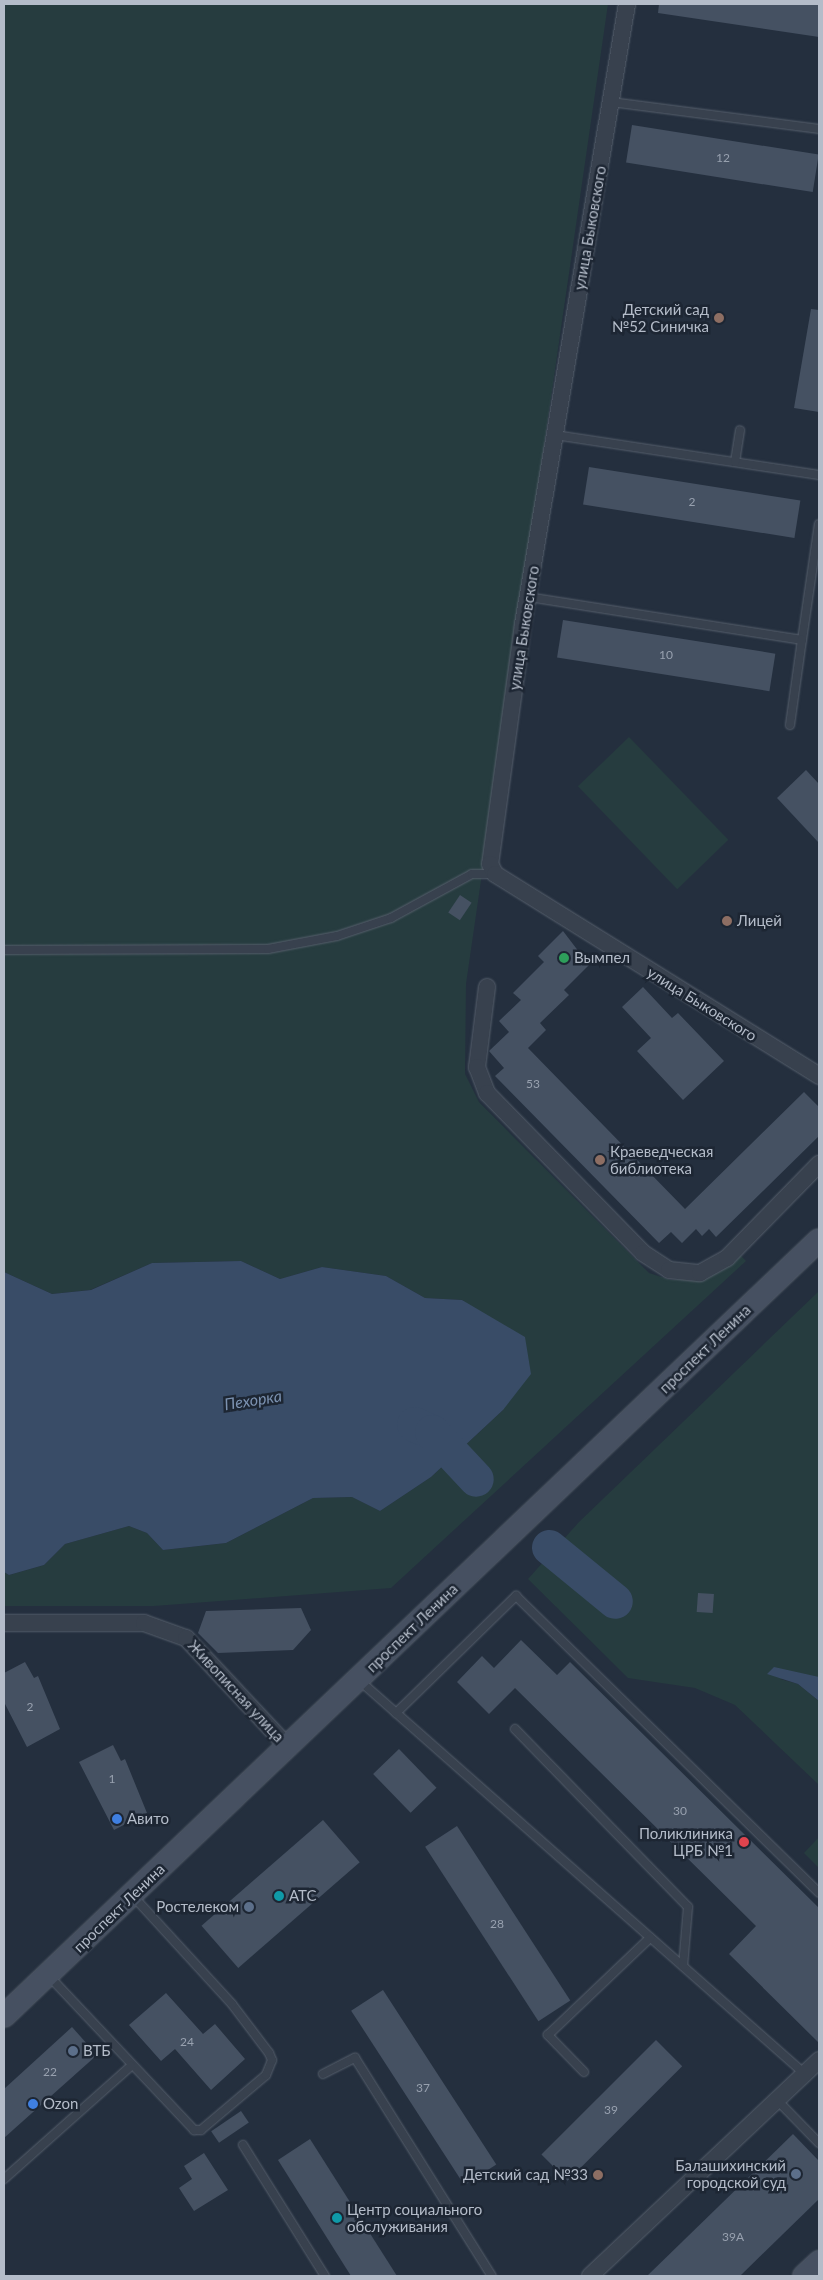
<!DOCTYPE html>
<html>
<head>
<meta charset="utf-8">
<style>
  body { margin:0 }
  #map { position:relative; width:823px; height:2280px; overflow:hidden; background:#242f3e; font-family:Lato,sans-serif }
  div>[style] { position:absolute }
  .green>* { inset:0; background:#263c3f; transform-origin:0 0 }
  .water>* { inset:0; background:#394c67 }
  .river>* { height:35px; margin:-17.5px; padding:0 17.5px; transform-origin:17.5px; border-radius:17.5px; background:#394c67 }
  .building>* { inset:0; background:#455162; transform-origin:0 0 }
  .roads { filter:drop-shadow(0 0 1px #565f6c) drop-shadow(0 0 1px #565f6c) }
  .lane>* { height:8px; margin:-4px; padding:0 4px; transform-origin:4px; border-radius:4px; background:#38414e }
  .street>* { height:16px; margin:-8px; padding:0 8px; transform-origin:8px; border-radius:8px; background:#38414e }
  .secondary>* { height:22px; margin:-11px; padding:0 11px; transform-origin:11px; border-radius:11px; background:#465061 }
  .dots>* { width:14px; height:14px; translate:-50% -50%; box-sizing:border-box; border:2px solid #1d2633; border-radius:50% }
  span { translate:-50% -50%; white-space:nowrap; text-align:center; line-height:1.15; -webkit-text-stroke:5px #1d2633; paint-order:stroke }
  .number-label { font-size:12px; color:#98a1af }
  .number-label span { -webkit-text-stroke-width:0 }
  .street-label { font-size:15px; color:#b4bcc9 }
  .poi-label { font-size:15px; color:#b4bcc9 }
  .right { translate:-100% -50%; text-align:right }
  .left { translate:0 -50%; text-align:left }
  .water-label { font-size:16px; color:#7c92b1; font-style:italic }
  .frame { position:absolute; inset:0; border:5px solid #b4bcc9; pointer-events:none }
</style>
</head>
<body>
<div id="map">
  <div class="green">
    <div style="clip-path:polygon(4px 4px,608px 4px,466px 984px,465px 1074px,479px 1102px,649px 1273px,671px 1280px,702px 1278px,738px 1253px,746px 1261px,391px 1588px,154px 1606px,4px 1606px,4px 1572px,9px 1575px,44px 1565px,65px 1544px,129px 1526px,147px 1533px,163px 1550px,226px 1543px,313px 1498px,352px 1497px,380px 1511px,431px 1477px,503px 1410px,463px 1300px,425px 1298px,386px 1276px,322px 1267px,280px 1279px,241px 1261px,152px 1263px,90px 1290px,52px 1294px,4px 1272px)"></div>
    <div style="left:629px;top:737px;width:143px;height:71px;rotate:46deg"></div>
    <div style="clip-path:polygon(819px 1291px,819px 1677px,780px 1679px,798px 1684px,819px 1701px,819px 1785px,735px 1705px,695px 1688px,628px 1678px,528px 1579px,579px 1522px)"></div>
    <div style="clip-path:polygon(819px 1837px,819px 1868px,804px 1853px)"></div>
  </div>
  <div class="water">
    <div style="clip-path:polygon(241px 1261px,280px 1279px,322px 1267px,386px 1276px,425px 1298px,462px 1300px,525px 1337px,531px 1374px,503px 1410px,431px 1477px,380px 1511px,352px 1497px,313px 1498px,226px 1543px,163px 1550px,147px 1533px,129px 1526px,65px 1544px,44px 1565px,9px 1575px,4px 1572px,4px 1272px,52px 1294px,91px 1290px,152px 1263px)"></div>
    <div style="clip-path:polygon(774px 1667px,819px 1677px,819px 1701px,798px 1684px,767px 1674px)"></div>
  </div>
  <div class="river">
    <div style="left:414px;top:1424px;width:20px;rotate:24deg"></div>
    <div style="left:432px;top:1432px;width:64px;rotate:46.9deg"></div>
    <div style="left:549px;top:1547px;width:85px;rotate:39.3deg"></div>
  </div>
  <div class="building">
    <div style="clip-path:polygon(659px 4px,819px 4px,819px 37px,658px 13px)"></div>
    <div style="left:632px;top:125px;width:189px;height:38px;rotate:9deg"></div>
    <div style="clip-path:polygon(811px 309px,819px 310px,819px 412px,794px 408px)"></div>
    <div style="left:589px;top:467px;width:214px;height:38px;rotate:9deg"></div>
    <div style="left:563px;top:620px;width:215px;height:38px;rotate:9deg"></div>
    <div style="clip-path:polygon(806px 770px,819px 784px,819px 843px,777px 798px)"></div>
    <div style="left:460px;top:895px;width:14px;height:21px;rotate:34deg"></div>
    <div style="clip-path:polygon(563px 931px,589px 965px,564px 990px,569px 995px,540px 1023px,546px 1030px,528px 1048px,685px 1209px,804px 1092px,819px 1107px,819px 1136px,716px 1237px,709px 1229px,702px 1236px,696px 1229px,682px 1243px,671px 1232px,659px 1243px,495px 1076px,504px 1068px,489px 1051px,509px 1032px,499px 1021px,521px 1000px,513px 993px,544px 962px,538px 956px)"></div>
    <div style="clip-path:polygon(643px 987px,672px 1018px,678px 1013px,724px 1061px,683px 1100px,637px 1051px,651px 1038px,622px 1007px)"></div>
    <div style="left:698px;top:1593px;width:16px;height:19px;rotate:4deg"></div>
    <div style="clip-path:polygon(301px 1608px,311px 1630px,293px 1650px,218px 1653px,198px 1633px,206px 1611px)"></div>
    <div style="clip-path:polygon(521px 1640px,557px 1675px,570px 1662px,819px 1908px,819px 2043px,729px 1954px,756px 1926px,515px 1688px,489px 1714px,457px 1682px,482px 1656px,494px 1668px)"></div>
    <div style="clip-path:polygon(25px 1662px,34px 1678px,38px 1676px,60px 1729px,27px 1747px,4px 1702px,4px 1673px)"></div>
    <div style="clip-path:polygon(113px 1745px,121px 1761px,125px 1759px,147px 1813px,114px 1830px,79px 1762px)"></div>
    <div style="left:399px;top:1749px;width:54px;height:36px;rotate:46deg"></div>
    <div style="left:323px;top:1820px;width:56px;height:161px;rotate:49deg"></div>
    <div style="left:457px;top:1826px;width:208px;height:38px;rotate:57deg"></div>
    <div style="left:383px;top:1990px;width:208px;height:38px;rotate:57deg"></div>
    <div style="clip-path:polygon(166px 1993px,203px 2034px,215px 2024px,245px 2059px,211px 2090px,175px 2049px,161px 2061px,129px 2025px)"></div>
    <div style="clip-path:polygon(72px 2027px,97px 2055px,4px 2138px,4px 2089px)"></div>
    <div style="left:656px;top:2040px;width:37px;height:162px;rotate:45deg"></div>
    <div style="left:241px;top:2111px;width:14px;height:36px;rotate:56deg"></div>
    <div style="clip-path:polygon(793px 2134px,819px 2161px,819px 2199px,740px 2276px,647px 2276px)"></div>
    <div style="clip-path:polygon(310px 2139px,397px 2276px,351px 2276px,278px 2160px)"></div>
    <div style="clip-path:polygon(204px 2153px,228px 2190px,194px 2211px,179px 2188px,192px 2179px,184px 2166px)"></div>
  </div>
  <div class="roads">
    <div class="lane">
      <div style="left:611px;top:102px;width:210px;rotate:7.4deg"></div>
      <div style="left:555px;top:435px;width:267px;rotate:8.6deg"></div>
      <div style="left:735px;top:462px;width:32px;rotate:-81deg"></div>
      <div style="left:528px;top:597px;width:277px;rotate:8.9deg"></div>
      <div style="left:802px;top:640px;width:117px;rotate:-81.7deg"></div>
      <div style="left:790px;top:725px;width:86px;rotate:-82deg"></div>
      <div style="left:4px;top:950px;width:264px;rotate:-0.2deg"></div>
      <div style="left:268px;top:949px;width:70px;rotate:-10.7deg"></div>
      <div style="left:337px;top:936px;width:57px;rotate:-18.4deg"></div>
      <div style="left:391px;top:918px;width:92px;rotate:-28.5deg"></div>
      <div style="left:472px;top:874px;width:23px"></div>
      <div style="left:360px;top:1681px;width:594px;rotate:41.45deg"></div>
      <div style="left:396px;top:1713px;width:168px;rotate:-44.3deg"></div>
      <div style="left:516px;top:1596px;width:424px;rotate:44.4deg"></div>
      <div style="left:515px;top:1729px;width:248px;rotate:45.8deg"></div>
      <div style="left:688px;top:1907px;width:59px;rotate:94.8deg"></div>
      <div style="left:49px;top:1976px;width:212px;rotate:46.7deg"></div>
      <div style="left:194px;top:2130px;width:7px"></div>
      <div style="left:201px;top:2130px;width:85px;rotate:-40.2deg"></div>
      <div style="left:266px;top:2075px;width:16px;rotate:-68deg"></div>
      <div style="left:272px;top:2060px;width:8px;rotate:-113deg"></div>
      <div style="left:269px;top:2053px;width:61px;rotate:-127.1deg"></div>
      <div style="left:232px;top:2004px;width:147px;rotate:-132.5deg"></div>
      <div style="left:584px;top:2072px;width:52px;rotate:-134.2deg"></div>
      <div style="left:548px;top:2035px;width:141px;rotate:-43.6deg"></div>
      <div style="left:323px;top:2074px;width:36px;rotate:-27deg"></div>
      <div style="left:355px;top:2058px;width:257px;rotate:57.9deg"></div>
      <div style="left:777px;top:2100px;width:60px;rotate:45.7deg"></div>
      <div style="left:243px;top:2145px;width:155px;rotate:58deg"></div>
      <div style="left:4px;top:2179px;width:170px;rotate:-41.7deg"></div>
    </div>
    <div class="street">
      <div style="left:627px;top:4px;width:629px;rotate:99.52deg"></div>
      <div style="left:523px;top:624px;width:242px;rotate:97.8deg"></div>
      <div style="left:490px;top:864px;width:11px;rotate:63deg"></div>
      <div style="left:495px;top:874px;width:382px;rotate:31.9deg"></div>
      <div style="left:487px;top:987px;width:81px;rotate:97.1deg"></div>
      <div style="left:477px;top:1067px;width:28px;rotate:69deg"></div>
      <div style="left:487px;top:1093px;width:223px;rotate:45.7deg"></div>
      <div style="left:643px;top:1253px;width:31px;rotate:33deg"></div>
      <div style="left:669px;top:1270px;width:31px;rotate:6deg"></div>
      <div style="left:700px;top:1273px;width:31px;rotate:-29deg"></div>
      <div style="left:727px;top:1258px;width:132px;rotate:-45.6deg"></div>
      <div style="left:4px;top:1623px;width:140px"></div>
      <div style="left:144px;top:1623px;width:45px;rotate:19.7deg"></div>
      <div style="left:186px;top:1638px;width:151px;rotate:46.9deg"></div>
      <div style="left:590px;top:2276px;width:315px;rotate:-43.3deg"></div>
    </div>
    <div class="secondary">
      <div style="left:4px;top:2016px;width:1125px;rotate:-43.6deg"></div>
      <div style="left:804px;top:2276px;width:21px;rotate:-43deg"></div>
    </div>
  </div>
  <div class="dots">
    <div style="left:719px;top:318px;background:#8d6e63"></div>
    <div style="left:727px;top:921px;background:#8d6e63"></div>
    <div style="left:564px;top:958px;background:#2e9e5b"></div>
    <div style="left:600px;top:1160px;background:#8d6e63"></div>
    <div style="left:117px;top:1819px;background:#3f7fe0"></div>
    <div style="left:744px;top:1842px;background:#e0444e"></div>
    <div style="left:279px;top:1896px;background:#0f9aa8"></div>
    <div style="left:249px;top:1907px;background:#5c6f8a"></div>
    <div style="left:73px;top:2051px;background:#5c6f8a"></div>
    <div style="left:33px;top:2104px;background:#3f7fe0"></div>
    <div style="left:796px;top:2174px;background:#5c6f8a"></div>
    <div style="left:598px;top:2175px;background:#8d6e63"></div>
    <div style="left:337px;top:2218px;background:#0f9aa8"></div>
  </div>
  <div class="number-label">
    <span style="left:723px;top:158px">12</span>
    <span style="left:692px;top:502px">2</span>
    <span style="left:666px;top:655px">10</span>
    <span style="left:533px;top:1084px">53</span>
    <span style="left:30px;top:1707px">2</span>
    <span style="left:112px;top:1779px">1</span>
    <span style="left:680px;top:1811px">30</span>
    <span style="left:497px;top:1924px">28</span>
    <span style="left:187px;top:2042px">24</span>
    <span style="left:50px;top:2072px">22</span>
    <span style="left:423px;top:2088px">37</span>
    <span style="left:611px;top:2110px">39</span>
    <span style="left:733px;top:2237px">39А</span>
  </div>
  <div class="street-label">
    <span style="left:590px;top:228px;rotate:-80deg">улица Быковского</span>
    <span style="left:524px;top:628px;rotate:-81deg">улица Быковского</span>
    <span style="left:702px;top:1004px;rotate:32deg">улица Быковского</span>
    <span style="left:705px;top:1349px;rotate:-44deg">проспект Ленина</span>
    <span style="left:412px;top:1628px;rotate:-44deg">проспект Ленина</span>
    <span style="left:236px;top:1691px;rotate:47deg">Живописная улица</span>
    <span style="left:119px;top:1908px;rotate:-44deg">проспект Ленина</span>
  </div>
  <div class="poi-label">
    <span class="right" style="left:709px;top:318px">Детский сад<br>№52 Синичка</span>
    <span class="left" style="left:737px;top:921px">Лицей</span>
    <span class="left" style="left:574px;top:958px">Вымпел</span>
    <span class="left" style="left:610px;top:1160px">Краеведческая<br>библиотека</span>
    <span class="left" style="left:127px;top:1819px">Авито</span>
    <span class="right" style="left:733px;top:1842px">Поликлиника<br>ЦРБ №1</span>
    <span class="left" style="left:289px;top:1896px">АТС</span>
    <span class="right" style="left:239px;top:1907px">Ростелеком</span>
    <span class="left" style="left:83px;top:2051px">ВТБ</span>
    <span class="left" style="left:43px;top:2104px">Ozon</span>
    <span class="right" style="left:786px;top:2174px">Балашихинский<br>городской суд</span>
    <span class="right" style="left:588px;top:2175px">Детский сад №33</span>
    <span class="left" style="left:347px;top:2218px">Центр социального<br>обслуживания</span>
  </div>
  <div class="water-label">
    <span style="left:253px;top:1400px;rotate:-9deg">Пехорка</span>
  </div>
  <div class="frame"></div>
</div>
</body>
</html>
